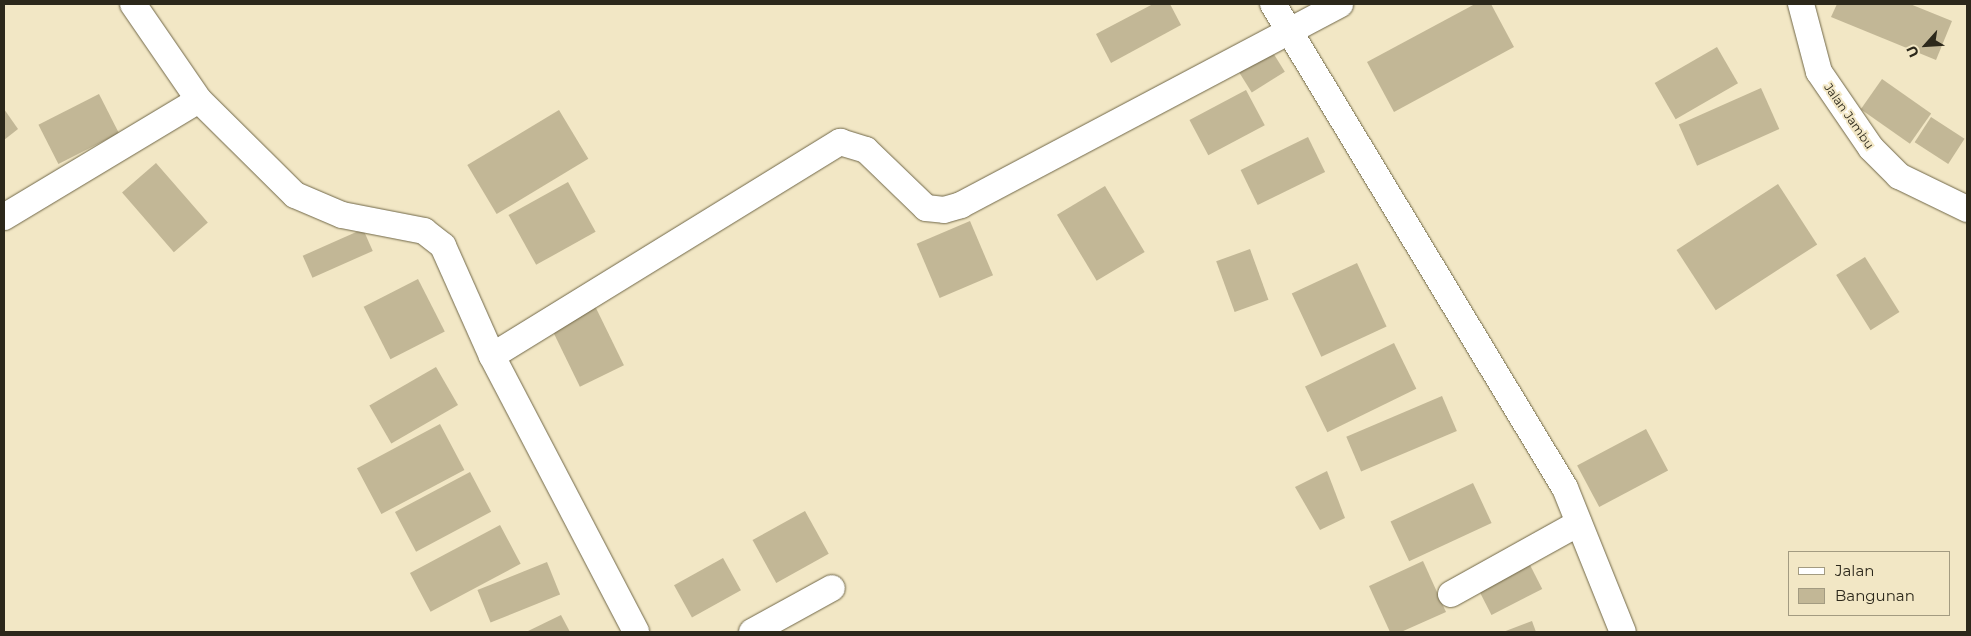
<!DOCTYPE html>
<html>
<head>
<meta charset="utf-8">
<style>
  body { margin:0 }
  #map { position:relative; width:1971px; height:636px; overflow:hidden; background:#f2e7c5; font-family:Montserrat,sans-serif }
  div>[style] { position:absolute }
  .building>* { inset:0; background:#c2b796; transform-origin:0 0 }
  .roads { filter:drop-shadow(0 0 1px #706748) drop-shadow(0 0 1px #706748) }
  .minor>* { height:26px; margin:-13px; padding:0 13px; transform-origin:13px; border-radius:13px; background:#fff }
  span { translate:-50% -50%; white-space:nowrap; text-align:center; line-height:1.15; -webkit-text-stroke:4px #f2e7c5; paint-order:stroke }
  .street-label { font-size:12px; color:#2c281b }
  .frame { position:absolute; inset:0; border:5px solid #2c281b; pointer-events:none }
  .legend { position:absolute; left:1788px; top:551px; width:162px; height:65px; box-sizing:border-box; background:#f2e7c5; border:1px solid #a39b81; margin:0; padding:6px 9px; list-style:none; font-size:15px; color:#2c281b }
  .legend li { display:flex; align-items:center; gap:10px; height:25px }
  .legend b { width:25px; border:1px solid #a39b81 }
  .north { position:absolute; left:1901px; top:20px; width:50px; height:50px; -webkit-text-stroke:4px #f2e7c5; paint-order:stroke; rotate:244deg; font-size:14px; font-weight:700; line-height:20px; text-align:center; color:#2c281b }
  .north::after { content:''; display:block; margin:auto; width:18px; height:22px; background:#2c281b; clip-path:polygon(50% 0,100% 100%,50% 72%,0 100%) }
</style>
</head>
<body>
<div id="map">
  <div class="building">
    <div style="clip-path:polygon(1153px 4px,1170px 4px,1181px 25px,1111px 63px,1096px 34px)"></div>
    <div style="clip-path:polygon(1475px 4px,1491px 4px,1514px 47px,1394px 112px,1367px 62px)"></div>
    <div style="clip-path:polygon(1837px 4px,1910px 4px,1952px 21px,1936px 60px,1831px 17px)"></div>
    <div style="left:1717px;top:47px;width:42px;height:72px;rotate:60deg"></div>
    <div style="left:1270px;top:48px;width:28px;height:39px;rotate:58deg"></div>
    <div style="left:1882px;top:79px;width:60px;height:37px;rotate:35deg"></div>
    <div style="left:1761px;top:88px;width:45px;height:90px;rotate:66deg"></div>
    <div style="left:1246px;top:90px;width:40px;height:64px;rotate:62deg"></div>
    <div style="left:99px;top:94px;width:44px;height:68px;rotate:63deg"></div>
    <div style="clip-path:polygon(4px 109px,18px 129px,4px 140px)"></div>
    <div style="left:559px;top:110px;width:57px;height:107px;rotate:59deg"></div>
    <div style="left:1931px;top:117px;width:40px;height:30px;rotate:33deg"></div>
    <div style="left:1308px;top:137px;width:39px;height:75px;rotate:64deg"></div>
    <div style="left:156px;top:163px;width:79px;height:45px;rotate:49deg"></div>
    <div style="left:568px;top:182px;width:57px;height:68px;rotate:61deg"></div>
    <div style="left:1778px;top:184px;width:72px;height:121px;rotate:57deg"></div>
    <div style="left:1105px;top:186px;width:77px;height:56px;rotate:59deg"></div>
    <div style="left:970px;top:221px;width:59px;height:58px;rotate:67deg"></div>
    <div style="left:363px;top:229px;width:24px;height:66px;rotate:66deg"></div>
    <div style="left:1250px;top:249px;width:54px;height:36px;rotate:70deg"></div>
    <div style="left:1865px;top:257px;width:65px;height:34px;rotate:58deg"></div>
    <div style="left:1357px;top:263px;width:70px;height:72px;rotate:65deg"></div>
    <div style="left:418px;top:279px;width:59px;height:61px;rotate:63deg"></div>
    <div style="left:595px;top:306px;width:66px;height:49px;rotate:64deg"></div>
    <div style="left:1394px;top:343px;width:51px;height:99px;rotate:64deg"></div>
    <div style="left:436px;top:367px;width:44px;height:77px;rotate:60deg"></div>
    <div style="left:1442px;top:396px;width:38px;height:104px;rotate:67deg"></div>
    <div style="left:440px;top:424px;width:52px;height:94px;rotate:62deg"></div>
    <div style="left:1646px;top:429px;width:47px;height:78px;rotate:62deg"></div>
    <div style="clip-path:polygon(1327px 471px,1345px 518px,1320px 530px,1295px 487px)"></div>
    <div style="left:470px;top:472px;width:45px;height:85px;rotate:62deg"></div>
    <div style="left:1473px;top:483px;width:44px;height:91px;rotate:65deg"></div>
    <div style="left:805px;top:511px;width:49px;height:60px;rotate:61deg"></div>
    <div style="left:500px;top:525px;width:44px;height:102px;rotate:62deg"></div>
    <div style="left:723px;top:558px;width:37px;height:56px;rotate:61deg"></div>
    <div style="clip-path:polygon(1423px 561px,1446px 612px,1401px 632px,1390px 632px,1369px 586px)"></div>
    <div style="left:547px;top:562px;width:35px;height:75px;rotate:68deg"></div>
    <div style="left:1530px;top:565px;width:27px;height:57px;rotate:63deg"></div>
    <div style="clip-path:polygon(561px 615px,570px 632px,526px 632px)"></div>
    <div style="clip-path:polygon(1532px 621px,1536px 632px,1503px 632px)"></div>
  </div>
  <div class="roads">
    <div class="minor">
      <div style="left:133px;top:4px;width:116px;rotate:55.5deg"></div>
      <div style="left:199px;top:100px;width:135px;rotate:44.7deg"></div>
      <div style="left:295px;top:195px;width:51px;rotate:23.1deg"></div>
      <div style="left:342px;top:215px;width:84px;rotate:11deg"></div>
      <div style="left:424px;top:231px;width:24px;rotate:38deg"></div>
      <div style="left:443px;top:246px;width:120px;rotate:66deg"></div>
      <div style="left:492px;top:356px;width:311px;rotate:62.4deg"></div>
      <div style="left:1273px;top:4px;width:565px;rotate:58.9deg"></div>
      <div style="left:1565px;top:488px;width:155px;rotate:68.1deg"></div>
      <div style="left:1801px;top:4px;width:70px;rotate:75.2deg"></div>
      <div style="left:1819px;top:72px;width:92px;rotate:55.6deg"></div>
      <div style="left:1871px;top:148px;width:40px;rotate:45deg"></div>
      <div style="left:1899px;top:176px;width:76px;rotate:25.9deg"></div>
      <div style="left:4px;top:217px;width:227px;rotate:-31deg"></div>
      <div style="left:492px;top:356px;width:409px;rotate:-31.6deg"></div>
      <div style="left:840px;top:142px;width:27px;rotate:17deg"></div>
      <div style="left:866px;top:150px;width:83px;rotate:44deg"></div>
      <div style="left:926px;top:208px;width:18px;rotate:6deg"></div>
      <div style="left:944px;top:210px;width:18px;rotate:-16deg"></div>
      <div style="left:961px;top:205px;width:429px;rotate:-27.9deg"></div>
      <div style="left:1451px;top:594px;width:146px;rotate:-29deg"></div>
      <div style="left:752px;top:632px;width:91px;rotate:-28.8deg"></div>
    </div>
  </div>
  <div class="street-label">
    <span style="left:1849px;top:116px;rotate:55deg">Jalan Jambu</span>
  </div>
  <div class="frame"></div>
  <ul class="legend">
  <li><b style="height:6px;background:#fff"></b>Jalan</li>
  <li><b style="height:14px;background:#c2b796"></b>Bangunan</li>
  </ul>
  <div class="north">U</div>
</div>
</body>
</html>
